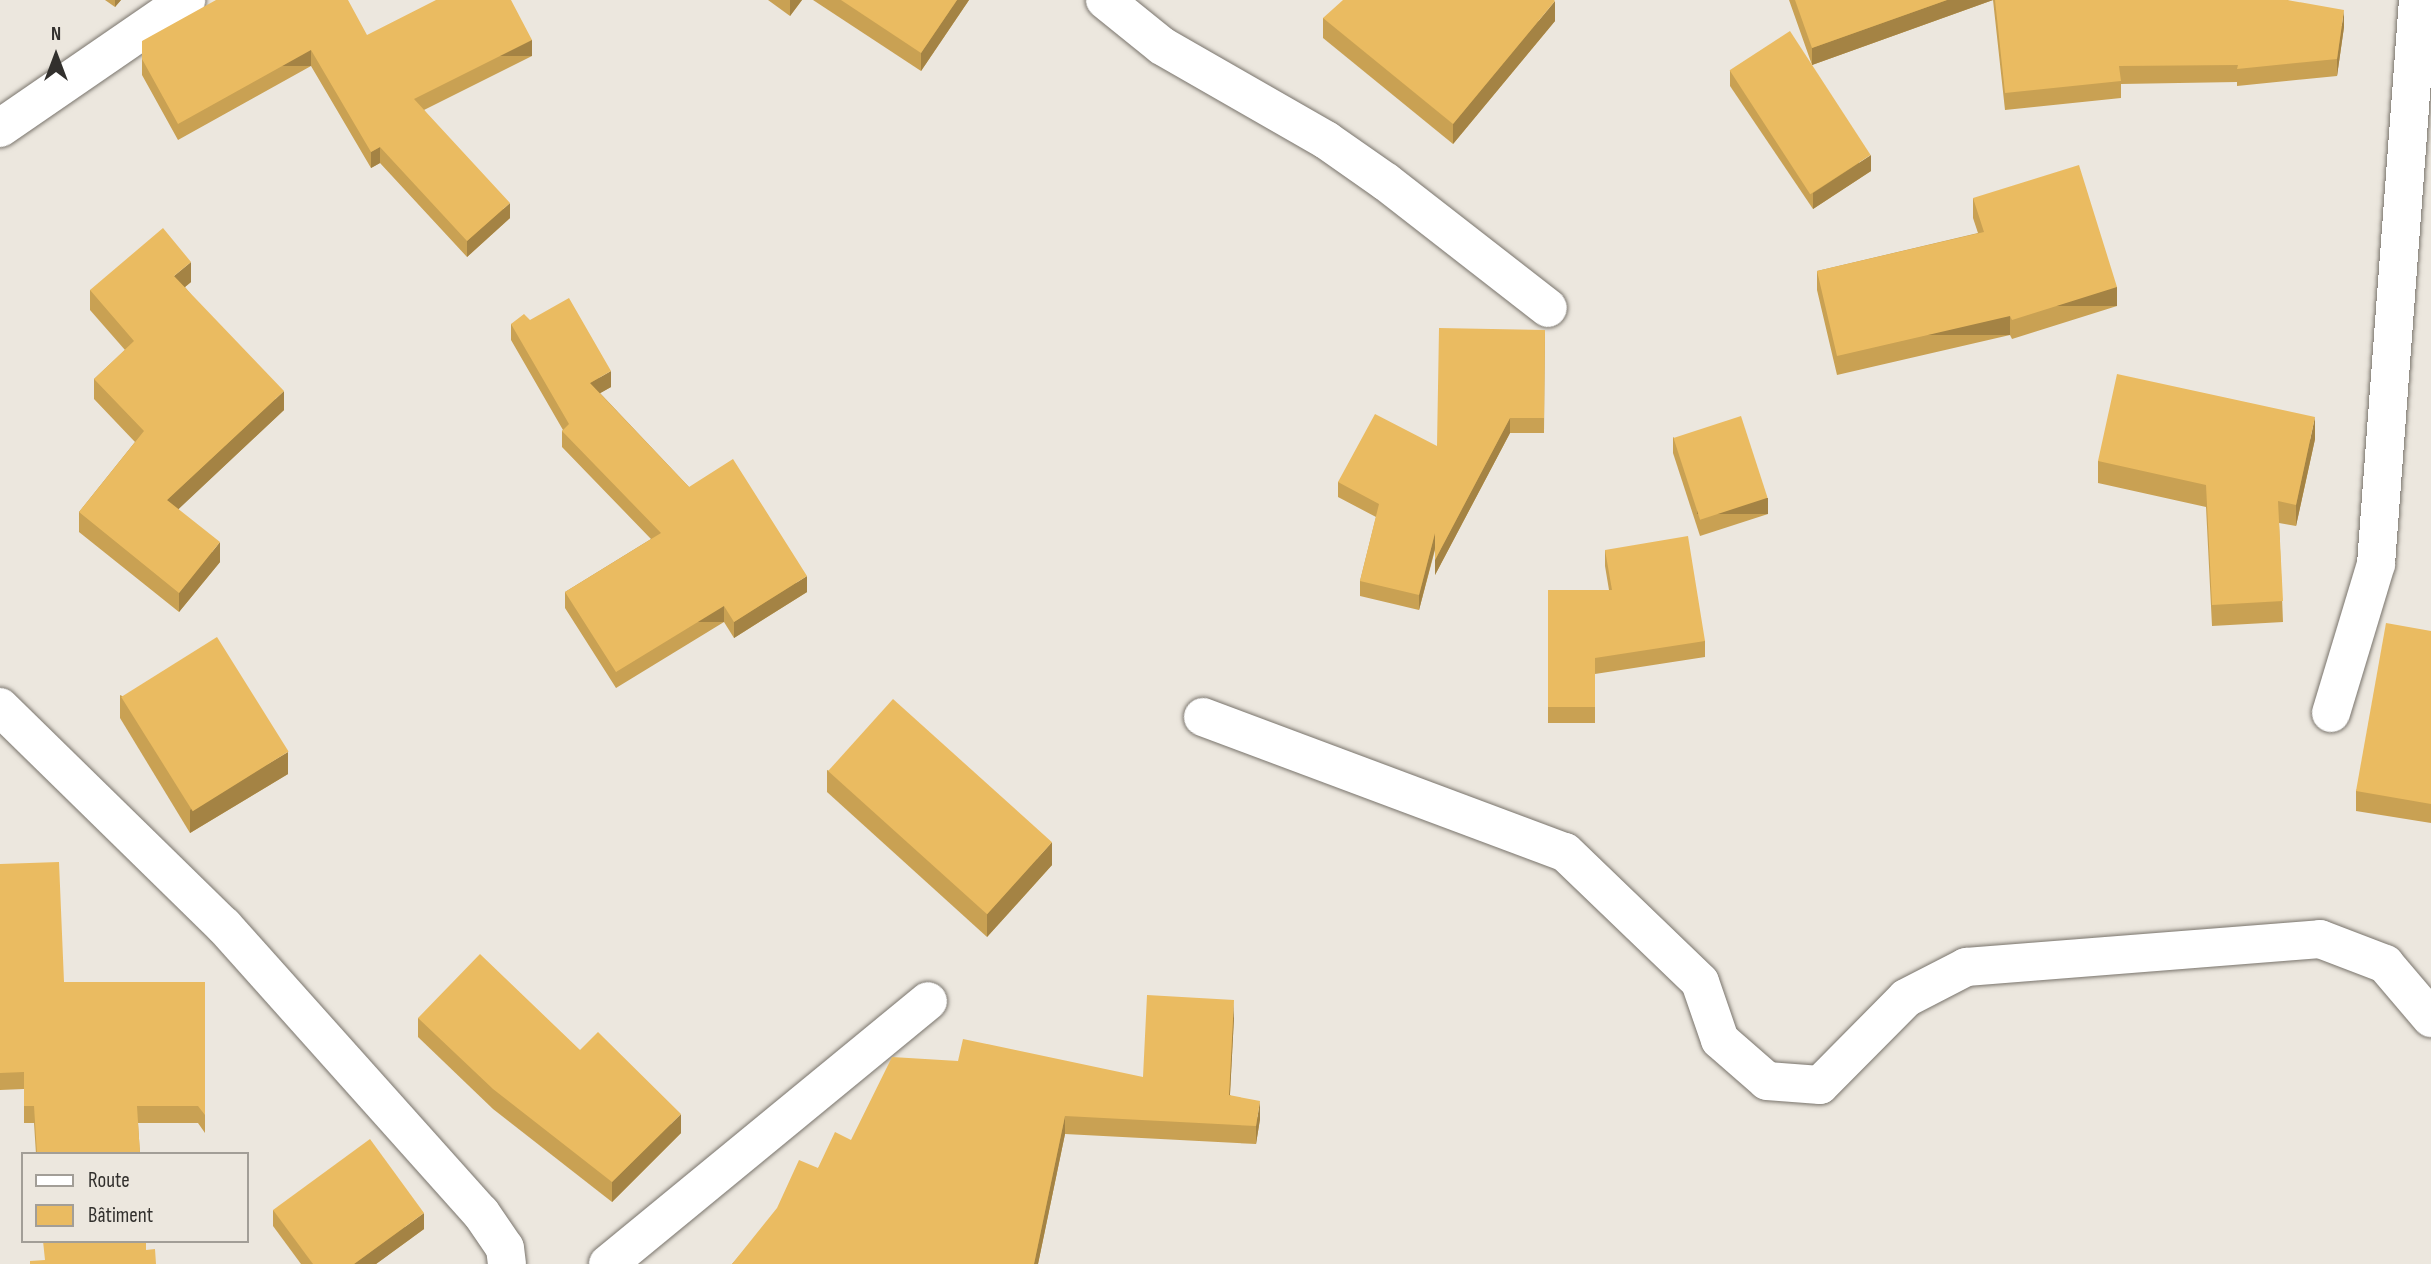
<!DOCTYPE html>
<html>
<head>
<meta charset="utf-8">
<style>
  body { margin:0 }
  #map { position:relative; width:2431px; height:1264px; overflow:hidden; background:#ece7de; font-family:"Sofia Sans Condensed",sans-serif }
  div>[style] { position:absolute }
  .roads { filter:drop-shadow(0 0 2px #79746c) drop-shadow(0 0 2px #79746c) }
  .minor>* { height:38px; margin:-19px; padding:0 19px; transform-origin:19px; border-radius:19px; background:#fff }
  .wall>* { inset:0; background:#c9a153 }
  .shaded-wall>* { inset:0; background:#a48344; transform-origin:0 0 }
  .building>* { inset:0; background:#eabb61; transform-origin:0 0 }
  span { translate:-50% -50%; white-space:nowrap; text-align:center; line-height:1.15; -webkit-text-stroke:6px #ece7de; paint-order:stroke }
  .legend { position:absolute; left:21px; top:1152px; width:228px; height:91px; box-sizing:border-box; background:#ece7de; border:2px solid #a29e97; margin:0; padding:9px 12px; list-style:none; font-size:21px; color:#32302d }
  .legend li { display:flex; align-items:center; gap:14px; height:35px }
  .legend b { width:35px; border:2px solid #a29e97 }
  .north { position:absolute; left:21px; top:21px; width:70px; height:70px; -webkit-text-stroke:5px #ece7de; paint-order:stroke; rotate:0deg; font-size:19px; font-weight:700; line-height:28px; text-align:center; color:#32302d }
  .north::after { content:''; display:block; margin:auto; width:24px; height:32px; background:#32302d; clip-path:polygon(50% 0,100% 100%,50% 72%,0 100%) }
</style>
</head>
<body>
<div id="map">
  <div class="roads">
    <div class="minor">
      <div style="left:1105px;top:0;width:73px;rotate:38.9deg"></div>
      <div style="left:1162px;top:46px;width:189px;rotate:29.8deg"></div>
      <div style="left:1326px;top:140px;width:73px;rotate:35deg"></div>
      <div style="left:1386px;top:182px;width:205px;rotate:37.9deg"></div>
      <div style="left:0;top:128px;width:226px;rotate:-34.5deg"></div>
      <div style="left:0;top:707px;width:313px;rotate:44.4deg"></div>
      <div style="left:224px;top:926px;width:385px;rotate:48.2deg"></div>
      <div style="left:481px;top:1213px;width:42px;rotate:55.6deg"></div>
      <div style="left:505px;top:1248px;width:16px;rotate:83deg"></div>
      <div style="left:2331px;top:713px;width:156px;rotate:-73.2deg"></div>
      <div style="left:2376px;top:564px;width:566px;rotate:-85.74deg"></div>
      <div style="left:1203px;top:717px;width:386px;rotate:20.5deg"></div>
      <div style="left:1565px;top:852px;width:187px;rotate:43.9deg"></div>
      <div style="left:1700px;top:982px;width:61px;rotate:71deg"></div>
      <div style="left:1720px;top:1040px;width:62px;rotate:41.1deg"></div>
      <div style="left:1767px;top:1081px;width:53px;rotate:4.3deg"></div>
      <div style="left:1820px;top:1085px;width:122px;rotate:-45.3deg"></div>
      <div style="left:1906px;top:998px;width:68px;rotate:-27.3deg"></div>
      <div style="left:1966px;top:967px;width:355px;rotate:-4.5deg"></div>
      <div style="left:2320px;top:939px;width:70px;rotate:21deg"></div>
      <div style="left:2385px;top:964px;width:71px;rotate:49.6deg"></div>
      <div style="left:608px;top:1264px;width:414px;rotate:-39.4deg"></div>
    </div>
  </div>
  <div class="wall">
    <div style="clip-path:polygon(105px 0,121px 0,115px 7px)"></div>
    <div style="clip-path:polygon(768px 0,802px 0,790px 16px)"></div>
    <div style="clip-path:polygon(813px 0,969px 0,921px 71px)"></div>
    <div style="clip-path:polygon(1789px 0,2287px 0,2344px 27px,2337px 76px,2237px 86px,2237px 82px,2121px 84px,2121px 98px,2005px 110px,1993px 0,1812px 65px)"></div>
    <div style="clip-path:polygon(1323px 18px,1555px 21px,1453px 144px,1323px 38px)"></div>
    <div style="clip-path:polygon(367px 35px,532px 56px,424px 110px,510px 218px,467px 257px,380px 163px,371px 168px,311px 66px,178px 140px,142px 75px,142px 41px)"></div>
    <div style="clip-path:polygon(1730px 70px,1871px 171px,1813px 209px,1730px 86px)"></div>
    <div style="clip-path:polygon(1973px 198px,2117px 306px,2012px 339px,2010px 335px,1837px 375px,1817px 290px,1817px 271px,1978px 233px,1973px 218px)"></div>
    <div style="clip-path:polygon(191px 282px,185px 287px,284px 410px,178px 509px,220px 562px,179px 612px,79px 532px,79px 512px,135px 442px,94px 399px,94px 379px,125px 350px,90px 310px,90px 290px)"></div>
    <div style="clip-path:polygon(530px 320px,611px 387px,600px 393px,689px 487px,807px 592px,734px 638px,724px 622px,616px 688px,565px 608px,565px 592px,651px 539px,562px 447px,562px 431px,563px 430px,511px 340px,511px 324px)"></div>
    <div style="clip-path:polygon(1545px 330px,1544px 433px,1510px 433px,1435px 575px,1435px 550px,1419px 610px,1360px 596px,1360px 581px,1376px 517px,1338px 497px,1338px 482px,1437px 446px)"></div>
    <div style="clip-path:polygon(1673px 437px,1768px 514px,1700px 536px,1673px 453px)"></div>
    <div style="clip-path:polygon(2315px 439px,2296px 526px,2279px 523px,2283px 622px,2212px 626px,2206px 507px,2098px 483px,2098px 461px)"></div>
    <div style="clip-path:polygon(1605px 550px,1705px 641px,1705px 657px,1595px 674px,1595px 723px,1548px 723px,1548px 590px,1609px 590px,1605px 566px)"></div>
    <div style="clip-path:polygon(2431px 631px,2431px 823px,2356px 811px,2356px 791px)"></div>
    <div style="clip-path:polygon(120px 695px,288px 774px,190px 833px,120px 718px)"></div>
    <div style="clip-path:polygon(827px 770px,1052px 865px,987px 937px,827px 792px)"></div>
    <div style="clip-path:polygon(0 864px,64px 982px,205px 982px,205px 1133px,198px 1123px,138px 1123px,140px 1154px,36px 1154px,34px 1123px,24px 1123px,24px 1089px,0 1090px)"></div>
    <div style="clip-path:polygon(1234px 1017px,1230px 1095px,1260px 1119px,1256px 1144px,1065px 1134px,1038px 1264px,732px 1264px,818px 1168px,851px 1140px,1143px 1077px)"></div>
    <div style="clip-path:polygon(418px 1018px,580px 1050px,681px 1133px,612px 1202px,493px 1109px,418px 1037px)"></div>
    <div style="clip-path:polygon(273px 1210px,424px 1229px,376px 1264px,301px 1264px,273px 1226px)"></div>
  </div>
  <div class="shaded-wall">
    <div style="clip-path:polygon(115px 0,121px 0,115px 7px)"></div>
    <div style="clip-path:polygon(790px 0,802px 0,790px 16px)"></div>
    <div style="clip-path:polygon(957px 0,969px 0,921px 71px,921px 53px)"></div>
    <div style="clip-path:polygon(1947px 0,1993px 0,1812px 65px,1812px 48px)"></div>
    <div style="clip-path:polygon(1555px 1px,1555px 21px,1453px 144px,1453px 124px)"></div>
    <div style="clip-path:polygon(2344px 10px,2344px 27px,2337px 76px,2337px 59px)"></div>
    <div style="left:532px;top:40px;width:16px;height:132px;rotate:90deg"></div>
    <div style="left:311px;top:50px;width:16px;height:152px;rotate:90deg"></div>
    <div style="clip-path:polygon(380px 147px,380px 163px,371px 168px,371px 152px)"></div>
    <div style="clip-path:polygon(1871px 155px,1871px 171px,1813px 209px,1813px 193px)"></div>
    <div style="clip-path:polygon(510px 203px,510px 218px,467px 257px,467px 241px)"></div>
    <div style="clip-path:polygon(191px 262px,191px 282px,174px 296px,174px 276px)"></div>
    <div style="left:2117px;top:287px;width:19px;height:110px;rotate:90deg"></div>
    <div style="left:2010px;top:316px;width:19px;height:178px;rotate:90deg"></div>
    <div style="clip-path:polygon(611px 371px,611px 387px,590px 399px,590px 383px)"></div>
    <div style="clip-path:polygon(284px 391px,284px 410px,167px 520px,167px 500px)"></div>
    <div style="clip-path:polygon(2315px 417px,2315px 439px,2296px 526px,2296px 505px)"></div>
    <div style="clip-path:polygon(1510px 418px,1510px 433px,1435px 575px,1435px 560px)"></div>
    <div style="left:1768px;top:498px;width:16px;height:71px;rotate:90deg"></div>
    <div style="clip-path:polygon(1435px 533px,1435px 548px,1419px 610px,1419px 595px)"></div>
    <div style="clip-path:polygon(220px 542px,220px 562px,179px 612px,179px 593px)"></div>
    <div style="clip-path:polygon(807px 576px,807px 592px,734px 638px,734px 622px)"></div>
    <div style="left:724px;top:606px;width:16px;height:127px;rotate:90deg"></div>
    <div style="clip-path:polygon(288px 752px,288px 774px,190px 833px,190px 810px)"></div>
    <div style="clip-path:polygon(1052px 842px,1052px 865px,987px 937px,987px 914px)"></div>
    <div style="clip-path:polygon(1234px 1000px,1234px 1017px,1229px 1112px,1229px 1095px)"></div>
    <div style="clip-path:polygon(1260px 1101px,1260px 1119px,1256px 1144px,1256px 1126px)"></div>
    <div style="clip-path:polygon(681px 1114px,681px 1133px,612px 1202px,612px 1182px)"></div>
    <div style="clip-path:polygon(1065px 1116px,1065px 1134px,1038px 1264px,1034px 1264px)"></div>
    <div style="clip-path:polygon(424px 1213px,424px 1229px,376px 1264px,354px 1264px)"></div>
  </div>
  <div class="building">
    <div style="clip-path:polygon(216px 0,348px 0,367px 35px,436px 0,511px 0,532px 40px,414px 99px,510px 203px,467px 241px,380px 147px,371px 152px,311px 50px,178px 124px,142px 59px,142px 41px)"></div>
    <div style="clip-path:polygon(841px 0,957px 0,921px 53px)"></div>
    <div style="clip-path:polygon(1343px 0,1554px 0,1555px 1px,1453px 124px,1323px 18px)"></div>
    <div style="clip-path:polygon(1795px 0,1947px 0,1812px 48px)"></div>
    <div style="clip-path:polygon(1995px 0,2287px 0,2344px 10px,2337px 59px,2237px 69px,2238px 65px,2119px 66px,2121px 81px,2005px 93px)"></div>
    <div style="left:1790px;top:31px;width:148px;height:72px;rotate:57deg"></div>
    <div style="clip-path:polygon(2079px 165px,2117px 287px,2012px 320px,2010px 316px,1837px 356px,1817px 271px,1984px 232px,1973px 198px)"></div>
    <div style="clip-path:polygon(163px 228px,191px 262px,174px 276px,284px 391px,167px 500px,220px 542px,179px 593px,79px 512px,144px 431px,94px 379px,134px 341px,90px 290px)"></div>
    <div style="clip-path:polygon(569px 298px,611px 371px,590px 383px,689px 487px,733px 459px,807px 576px,734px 622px,724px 606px,616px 672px,565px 592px,661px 533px,562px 431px,569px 424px,511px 324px,524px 314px,530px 320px)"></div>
    <div style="clip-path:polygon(1439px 328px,1545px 330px,1544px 418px,1510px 418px,1435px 560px,1435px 533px,1419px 595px,1360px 581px,1379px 504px,1338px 482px,1375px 414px,1437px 446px)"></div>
    <div style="clip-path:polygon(2117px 374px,2315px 417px,2296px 505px,2278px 501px,2283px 601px,2212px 605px,2206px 485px,2098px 461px)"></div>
    <div style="left:1741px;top:416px;width:86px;height:71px;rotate:72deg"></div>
    <div style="clip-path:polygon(1688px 536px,1705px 641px,1595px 658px,1595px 707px,1548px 707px,1548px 590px,1612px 590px,1605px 550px)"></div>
    <div style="clip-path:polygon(2386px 623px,2431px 631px,2431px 804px,2356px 791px)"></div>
    <div style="left:217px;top:637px;width:135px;height:113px;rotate:58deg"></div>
    <div style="left:893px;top:699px;width:214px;height:97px;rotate:42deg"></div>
    <div style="clip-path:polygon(59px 862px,64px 982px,205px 982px,205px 1115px,198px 1106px,137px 1106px,140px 1154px,37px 1154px,34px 1106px,24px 1106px,24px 1072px,0 1073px,0 864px)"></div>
    <div style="clip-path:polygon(480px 954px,580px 1050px,598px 1032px,681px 1114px,612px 1182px,493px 1089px,418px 1018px)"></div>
    <div style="clip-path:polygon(1147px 995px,1234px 1000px,1229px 1095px,1260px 1101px,1256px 1126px,1065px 1116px,1034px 1264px,732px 1264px,777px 1208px,799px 1160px,818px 1168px,835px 1132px,851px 1140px,892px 1057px,958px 1061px,963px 1039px,1143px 1077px)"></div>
    <div style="clip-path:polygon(370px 1139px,424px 1213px,354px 1264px,313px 1264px,273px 1210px)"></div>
    <div style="clip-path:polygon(43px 1241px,146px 1241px,146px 1250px,155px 1249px,156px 1264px,30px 1264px,30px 1261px,45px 1260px)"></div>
  </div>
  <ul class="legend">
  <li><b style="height:9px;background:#fff"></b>Route</li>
  <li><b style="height:19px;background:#eabb61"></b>Bâtiment</li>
  </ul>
  <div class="north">N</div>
</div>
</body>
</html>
